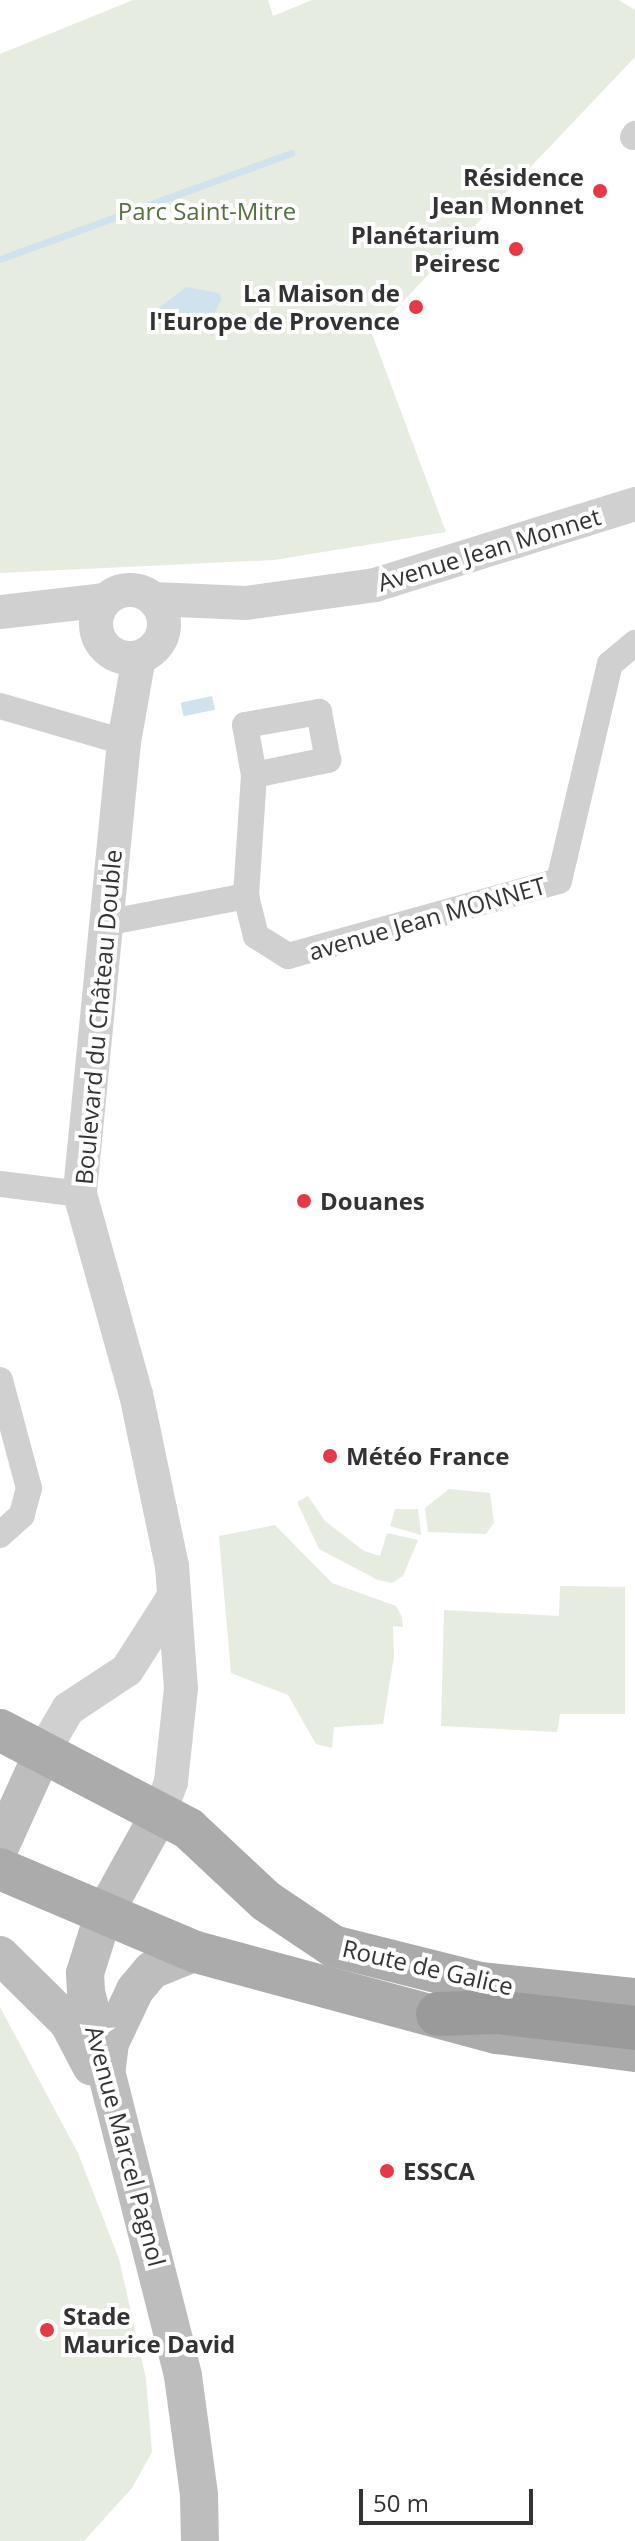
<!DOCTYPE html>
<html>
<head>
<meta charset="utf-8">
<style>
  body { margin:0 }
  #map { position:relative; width:635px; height:2541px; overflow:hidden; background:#fff; font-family:"Open Sans",sans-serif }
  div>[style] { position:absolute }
  .green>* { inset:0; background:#e6ecdf }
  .water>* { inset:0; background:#cfe2ee; transform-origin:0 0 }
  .stream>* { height:7px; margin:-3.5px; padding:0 3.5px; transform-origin:3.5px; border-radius:3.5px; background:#cfe2ee }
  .minor>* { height:26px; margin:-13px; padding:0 13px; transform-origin:13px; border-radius:13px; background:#d0d0d0 }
  .tertiary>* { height:34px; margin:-17px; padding:0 17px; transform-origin:17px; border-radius:17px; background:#d0d0d0 }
  .tertiary>.ring { margin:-17px; padding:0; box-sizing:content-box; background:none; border:34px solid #d0d0d0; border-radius:50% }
  .secondary>* { height:38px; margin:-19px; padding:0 19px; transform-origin:19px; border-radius:19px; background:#bdbdbd }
  .primary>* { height:42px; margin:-21px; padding:0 21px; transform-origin:21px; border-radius:21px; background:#ababab }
  .motorway>* { height:44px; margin:-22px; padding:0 22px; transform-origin:22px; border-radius:22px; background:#9a9a9a }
  .dots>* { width:22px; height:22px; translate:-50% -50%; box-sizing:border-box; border:4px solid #fff; border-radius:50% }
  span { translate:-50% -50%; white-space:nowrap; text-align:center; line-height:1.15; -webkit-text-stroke:8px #fff; paint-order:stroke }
  .poi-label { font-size:24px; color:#333; font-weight:700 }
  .right { translate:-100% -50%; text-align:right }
  .left { translate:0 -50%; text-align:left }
  .park-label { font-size:24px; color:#56703f }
  .street-label { font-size:24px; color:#333 }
  .scale { position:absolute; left:359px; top:2489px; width:174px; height:36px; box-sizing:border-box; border:4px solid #333; border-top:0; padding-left:10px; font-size:24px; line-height:28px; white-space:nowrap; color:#333; -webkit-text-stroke:6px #fff; paint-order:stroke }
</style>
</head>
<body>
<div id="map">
  <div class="green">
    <div style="clip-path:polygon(133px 0,268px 0,273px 16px,312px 0,619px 0,635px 10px,635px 57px,372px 334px,446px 532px,274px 560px,0 573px,0 54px)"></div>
    <div style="clip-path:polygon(449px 1489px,490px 1493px,494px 1523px,486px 1534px,428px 1532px,425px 1508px)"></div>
    <div style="clip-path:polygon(308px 1496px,325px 1521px,364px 1551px,380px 1556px,387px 1533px,418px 1540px,403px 1576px,392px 1583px,378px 1580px,319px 1549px,297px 1502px)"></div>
    <div style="clip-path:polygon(395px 1509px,418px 1509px,421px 1535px,390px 1526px)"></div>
    <div style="clip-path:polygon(275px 1525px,332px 1583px,396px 1606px,402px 1617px,403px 1627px,393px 1626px,394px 1656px,383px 1724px,334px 1727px,332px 1748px,316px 1744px,288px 1695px,231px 1673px,219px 1536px)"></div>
    <div style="clip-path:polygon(560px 1586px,625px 1587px,625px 1714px,560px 1714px,557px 1732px,441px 1726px,444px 1610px,559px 1616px)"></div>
    <div style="clip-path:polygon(0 2007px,78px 2153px,119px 2259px,146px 2379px,152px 2452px,132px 2488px,84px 2541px,0 2541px)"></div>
  </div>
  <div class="water">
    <div style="clip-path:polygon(186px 287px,219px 293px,222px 299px,212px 317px,180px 331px,158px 325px,160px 307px)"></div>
    <div style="left:212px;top:696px;width:14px;height:32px;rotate:78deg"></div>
  </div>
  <div class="stream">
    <div style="left:0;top:259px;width:310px;rotate:-20deg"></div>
  </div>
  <div class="minor">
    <div style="left:633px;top:137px;width:4px;rotate:-56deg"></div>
    <div style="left:0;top:706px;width:129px;rotate:16.2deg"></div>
    <div style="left:254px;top:775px;width:76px;rotate:-11.5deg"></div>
    <div style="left:328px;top:760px;width:49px;rotate:-100.6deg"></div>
    <div style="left:319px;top:712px;width:75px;rotate:170deg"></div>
    <div style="left:245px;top:725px;width:51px;rotate:79.8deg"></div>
    <div style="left:254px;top:775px;width:121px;rotate:93.8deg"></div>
    <div style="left:246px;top:896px;width:41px;rotate:76deg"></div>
    <div style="left:256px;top:936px;width:38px;rotate:32deg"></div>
    <div style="left:288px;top:956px;width:281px;rotate:-15.5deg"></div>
    <div style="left:559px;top:881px;width:223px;rotate:-76.8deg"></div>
    <div style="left:610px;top:664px;width:33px;rotate:-40deg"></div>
    <div style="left:105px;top:923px;width:144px;rotate:-10.8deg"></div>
    <div style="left:0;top:1184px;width:81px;rotate:7.1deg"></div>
    <div style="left:0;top:1380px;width:112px;rotate:75deg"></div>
    <div style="left:29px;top:1488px;width:28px;rotate:105deg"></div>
    <div style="left:22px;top:1515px;width:30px;rotate:138deg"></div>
  </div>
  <div class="tertiary">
    <div class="ring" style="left:96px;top:590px;width:34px;height:34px"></div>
    <div style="left:154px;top:599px;width:92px;rotate:2.5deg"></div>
    <div style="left:246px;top:603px;width:130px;rotate:-7.9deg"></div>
    <div style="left:375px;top:585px;width:272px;rotate:-17.3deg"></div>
    <div style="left:0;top:612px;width:106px;rotate:-6.5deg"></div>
    <div style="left:139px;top:657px;width:86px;rotate:100deg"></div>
    <div style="left:124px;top:742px;width:454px;rotate:95.6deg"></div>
    <div style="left:80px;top:1194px;width:208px;rotate:74.4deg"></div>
    <div style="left:136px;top:1394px;width:176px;rotate:78.2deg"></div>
    <div style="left:172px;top:1566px;width:122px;rotate:85.8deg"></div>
    <div style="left:181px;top:1688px;width:95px;rotate:96.1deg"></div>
    <div style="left:171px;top:1782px;width:33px;rotate:110deg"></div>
    <div style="left:43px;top:1752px;width:50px;rotate:-59.8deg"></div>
    <div style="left:68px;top:1709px;width:71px;rotate:-33.5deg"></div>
    <div style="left:127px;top:1670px;width:85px;rotate:-57.4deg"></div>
  </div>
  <div class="secondary">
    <div style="left:160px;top:1813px;width:118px;rotate:119deg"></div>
    <div style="left:103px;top:1916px;width:60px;rotate:107.5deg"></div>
    <div style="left:85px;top:1973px;width:19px;rotate:87deg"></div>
    <div style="left:86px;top:1992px;width:396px;rotate:75.8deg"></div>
    <div style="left:183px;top:2376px;width:120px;rotate:82.3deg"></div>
    <div style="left:199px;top:2495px;width:46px;rotate:88.8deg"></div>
    <div style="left:0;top:1847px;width:104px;rotate:-65.6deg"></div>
    <div style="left:0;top:1955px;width:95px;rotate:44.6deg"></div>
    <div style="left:68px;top:2022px;width:50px;rotate:62.4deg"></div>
    <div style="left:107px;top:2067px;width:24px;rotate:-83deg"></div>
    <div style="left:110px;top:2043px;width:59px;rotate:-64.7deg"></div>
    <div style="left:135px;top:1990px;width:26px;rotate:-50deg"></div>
    <div style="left:152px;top:1970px;width:48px;rotate:-22.2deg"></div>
  </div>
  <div class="primary">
    <div style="left:0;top:1730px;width:213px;rotate:27.6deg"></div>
    <div style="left:189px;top:1829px;width:105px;rotate:43.1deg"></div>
    <div style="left:266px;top:1901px;width:81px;rotate:33.9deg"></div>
    <div style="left:333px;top:1946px;width:152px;rotate:14.1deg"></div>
    <div style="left:480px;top:1983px;width:156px;rotate:5.9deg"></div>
    <div style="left:0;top:1869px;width:213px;rotate:23deg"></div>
    <div style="left:196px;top:1952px;width:312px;rotate:15.1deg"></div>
    <div style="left:497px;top:2033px;width:139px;rotate:7.4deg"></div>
  </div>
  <div class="motorway">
    <div style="left:438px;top:2014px;width:59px;rotate:-1.9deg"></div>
    <div style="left:497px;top:2012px;width:139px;rotate:6.6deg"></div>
  </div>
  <div class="dots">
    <div style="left:600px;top:191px;background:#e63946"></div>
    <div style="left:516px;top:249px;background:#e63946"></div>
    <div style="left:416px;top:307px;background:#e63946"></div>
    <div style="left:304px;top:1201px;background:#e63946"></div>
    <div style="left:330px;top:1456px;background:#e63946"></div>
    <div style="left:387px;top:2171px;background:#e63946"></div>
    <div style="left:47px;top:2330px;background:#e63946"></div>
  </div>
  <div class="poi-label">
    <span class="right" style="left:584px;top:191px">Résidence<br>Jean Monnet</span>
    <span class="right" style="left:500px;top:249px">Planétarium<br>Peiresc</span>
    <span class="right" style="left:400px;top:307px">La Maison de<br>l'Europe de Provence</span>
    <span class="left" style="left:320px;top:1201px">Douanes</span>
    <span class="left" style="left:346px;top:1456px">Météo France</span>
    <span class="left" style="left:403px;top:2171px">ESSCA</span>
    <span class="left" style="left:63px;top:2330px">Stade<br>Maurice David</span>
  </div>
  <div class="park-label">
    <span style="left:207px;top:211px">Parc Saint-Mitre</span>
  </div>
  <div class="street-label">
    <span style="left:489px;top:549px;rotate:-17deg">Avenue Jean Monnet</span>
    <span style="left:427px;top:918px;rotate:-16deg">avenue Jean MONNET</span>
    <span style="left:98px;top:1017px;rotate:-85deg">Boulevard du Château Double</span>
    <span style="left:428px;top:1967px;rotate:13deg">Route de Galice</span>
    <span style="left:126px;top:2146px;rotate:75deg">Avenue Marcel Pagnol</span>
  </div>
  <div class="scale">50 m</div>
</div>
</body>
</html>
